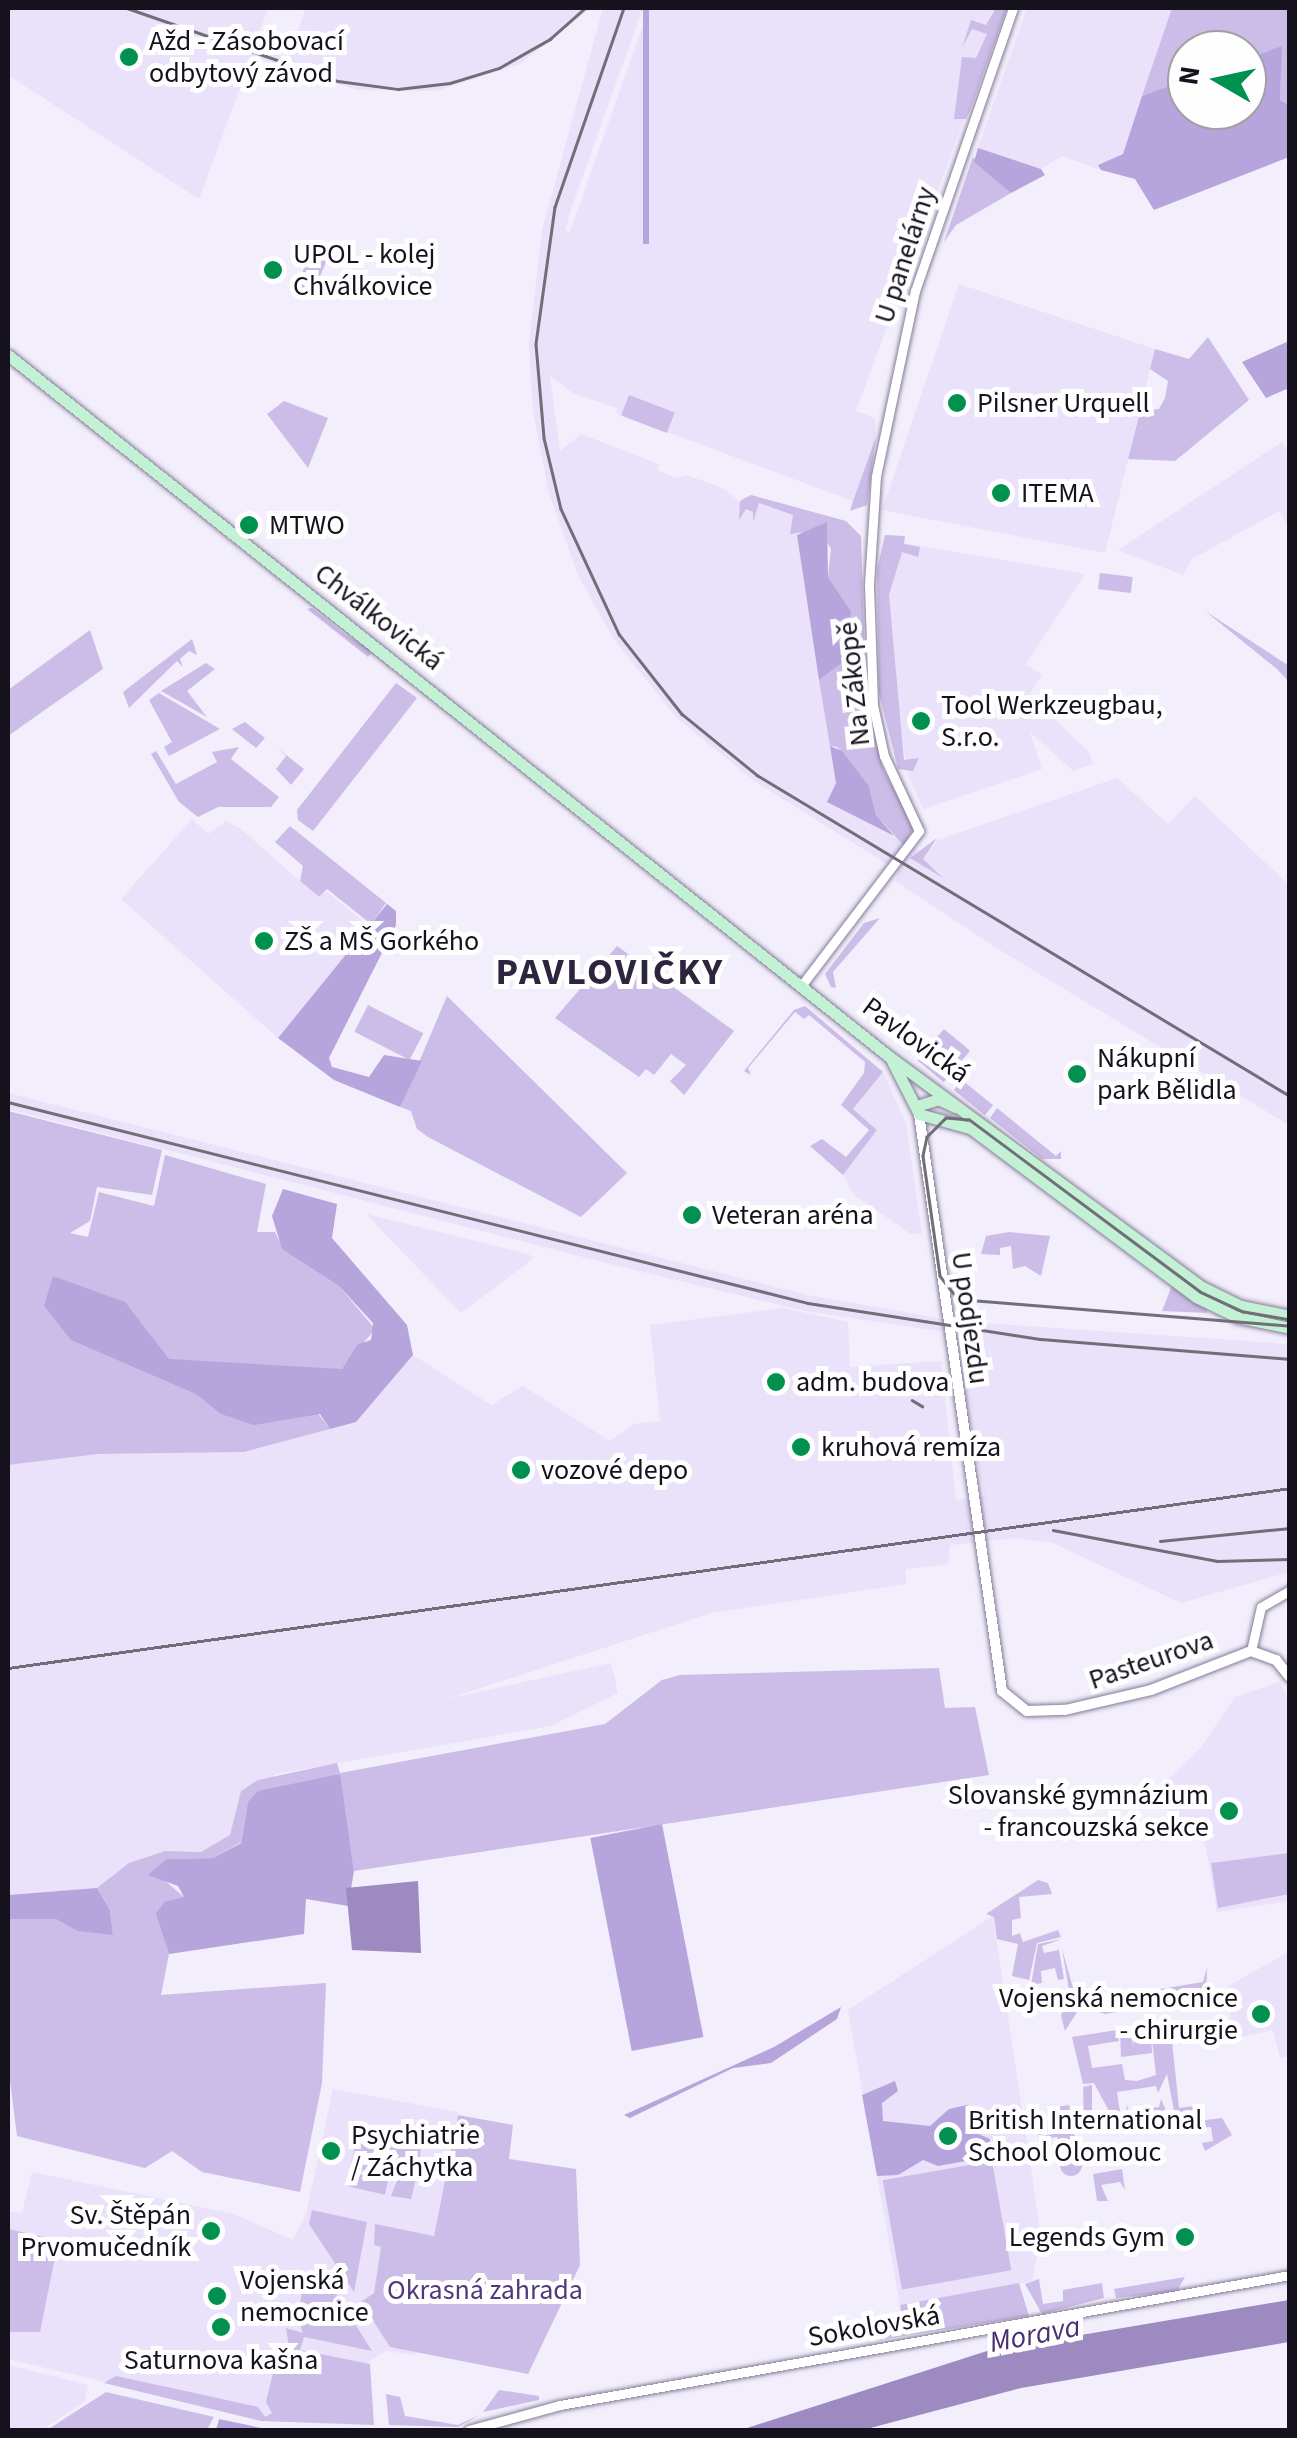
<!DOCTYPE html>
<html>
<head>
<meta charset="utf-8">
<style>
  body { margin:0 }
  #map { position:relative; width:1297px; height:2438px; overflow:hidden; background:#f2eefb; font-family:"Source Sans 3",sans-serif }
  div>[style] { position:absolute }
  .built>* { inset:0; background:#e9e2fa }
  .green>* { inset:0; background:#cbbde7; transform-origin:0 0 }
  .round { border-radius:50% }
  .forest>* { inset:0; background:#b6a4dc; transform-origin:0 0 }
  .water>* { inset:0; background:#9c8ac0 }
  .roads { filter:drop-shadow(0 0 2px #857b98) drop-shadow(0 0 2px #857b98) }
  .tertiary>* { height:9px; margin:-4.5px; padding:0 4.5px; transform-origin:4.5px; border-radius:4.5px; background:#fff }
  .secondary>* { height:10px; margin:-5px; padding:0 5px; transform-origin:5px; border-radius:5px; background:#fff }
  .primary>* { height:11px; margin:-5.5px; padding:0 5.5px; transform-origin:5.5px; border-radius:5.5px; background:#c2f2d3 }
  .tram>* { height:2.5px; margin:-1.25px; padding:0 1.25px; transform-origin:1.25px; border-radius:1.25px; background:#726e79 }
  .rail>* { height:2.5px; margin:-1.25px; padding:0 1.25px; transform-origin:1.25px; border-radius:1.25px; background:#726e79 }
  .dots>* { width:28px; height:28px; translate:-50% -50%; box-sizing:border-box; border:5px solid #fefefe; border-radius:50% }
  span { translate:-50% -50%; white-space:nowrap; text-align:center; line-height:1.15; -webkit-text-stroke:10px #fefefe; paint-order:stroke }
  .poi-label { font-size:28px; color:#16121d }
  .left { translate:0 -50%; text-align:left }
  .right { translate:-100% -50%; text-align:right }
  .street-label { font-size:28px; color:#16121d }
  .park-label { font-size:28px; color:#52387b }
  .water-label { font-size:30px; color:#492e71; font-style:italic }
  .district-label { font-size:38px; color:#2d253d; font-weight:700; letter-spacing:2.5px }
  .frame { position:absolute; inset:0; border:10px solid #16121d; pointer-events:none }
  .north { position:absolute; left:1167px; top:30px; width:100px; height:100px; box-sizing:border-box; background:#fefefe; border:2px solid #a1a0a4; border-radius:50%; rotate:279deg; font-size:28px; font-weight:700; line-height:40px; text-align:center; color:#16121d }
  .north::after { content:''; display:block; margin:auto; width:35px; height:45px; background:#009150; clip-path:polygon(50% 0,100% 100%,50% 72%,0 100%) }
</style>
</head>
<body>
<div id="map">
  <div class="built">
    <div style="clip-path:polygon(8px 8px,268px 8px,255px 45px,288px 59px,306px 8px,591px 8px,520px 64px,436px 91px,357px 90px,252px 56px,199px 199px,8px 75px)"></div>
    <div style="clip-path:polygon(603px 8px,643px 8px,571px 209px,565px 230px,570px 232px,649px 8px,1005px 8px,856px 411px,875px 418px,876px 437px,853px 501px,616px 413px,617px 408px,573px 393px,550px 376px,560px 451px,581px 434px,659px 464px,657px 470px,676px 478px,686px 475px,723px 488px,739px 501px,745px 497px,794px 514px,836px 783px,828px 802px,926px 854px,938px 840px,1117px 778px,1168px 824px,1195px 796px,1289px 885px,1289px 1125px,998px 949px,895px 881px,898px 871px,753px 780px,677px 718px,613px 638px,578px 575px,549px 493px,533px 412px,529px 344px,542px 230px)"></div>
    <div style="clip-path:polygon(1027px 8px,1172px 8px,1123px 154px,1099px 164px,1101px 170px,1062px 156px,1041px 169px,978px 148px)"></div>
    <div style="clip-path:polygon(959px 284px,1155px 349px,1105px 553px,882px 510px)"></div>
    <div style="clip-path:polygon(1282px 442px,1289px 453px,1289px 527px,1279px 511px,1192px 559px,1183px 575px,1118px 550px)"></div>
    <div style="clip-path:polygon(903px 543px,1085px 574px,1026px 664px,1042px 675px,1029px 695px,1089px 752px,1093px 764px,1073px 771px,1030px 732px,1042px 769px,923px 809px,907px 772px,890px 650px,889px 595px)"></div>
    <div style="clip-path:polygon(192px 819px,208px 834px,226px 821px,241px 829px,319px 898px,326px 891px,370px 927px,278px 1038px,121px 899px)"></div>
    <div style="clip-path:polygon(883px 1072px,906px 1123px,922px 1234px,911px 1234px,854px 1195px,843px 1175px,877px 1130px,853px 1109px)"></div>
    <div style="clip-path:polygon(8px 1093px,808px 1295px,955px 1321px,1289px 1344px,1289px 1572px,1181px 1603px,1053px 1543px,1016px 1538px,950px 1545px,948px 1564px,906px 1569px,906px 1584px,711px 1613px,447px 1699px,611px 1663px,618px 1693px,551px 1726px,276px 1774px,231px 1835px,201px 1852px,165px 1851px,129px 1863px,97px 1888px,8px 1895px,8px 1465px,98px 1454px,244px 1452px,356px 1422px,413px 1355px,491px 1405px,523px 1386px,610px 1441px,633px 1424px,660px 1421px,650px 1325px,783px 1308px,848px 1322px,850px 1367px,941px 1361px,956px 1500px,984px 1496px,952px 1333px,805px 1311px,618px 1266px,8px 1109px)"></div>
    <div style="clip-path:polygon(366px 1214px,528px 1254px,534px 1258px,461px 1313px)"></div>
    <div style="clip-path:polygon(1279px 1682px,1290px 1701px,1289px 1901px,1217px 1912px,1206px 1848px,1198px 1833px,1179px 1836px,1158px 1789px,1200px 1749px,1235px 1697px)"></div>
    <div style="clip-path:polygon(993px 1916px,1041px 2236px,1032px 2281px,900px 2305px,848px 2010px)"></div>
    <div style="clip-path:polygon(1289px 1952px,1289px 2056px,1280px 2058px,1273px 2030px,1232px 2039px,1228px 1986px)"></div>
    <div style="clip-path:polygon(333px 2089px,458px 2112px,416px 2355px,386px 2351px,277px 2419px,265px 2420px,8px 2359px,8px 2211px,22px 2213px,32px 2172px,234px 2214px,293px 2240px,306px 2214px)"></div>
    <div style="clip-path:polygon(8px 2365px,88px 2385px,85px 2401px,42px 2430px,8px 2430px)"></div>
  </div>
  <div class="green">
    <div style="clip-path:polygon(996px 8px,1007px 8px,970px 111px,966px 119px,954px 119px,962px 57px,976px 58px,987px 34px,972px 29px,962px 48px,971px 20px,986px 25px)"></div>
    <div style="clip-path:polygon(1172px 8px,1289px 8px,1289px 105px,1280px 100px,1281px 47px,1247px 59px,1247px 50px,1187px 50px,1187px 79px,1142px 96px)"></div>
    <div style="clip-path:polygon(973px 157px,1011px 193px,956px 225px,944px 242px)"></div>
    <div style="left:311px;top:251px;width:18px;height:41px;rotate:22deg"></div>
    <div style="clip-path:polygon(1208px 337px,1249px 400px,1175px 461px,1128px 459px,1140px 412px,1159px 409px,1165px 398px,1168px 381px,1150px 369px,1155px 349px,1189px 359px)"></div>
    <div style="left:629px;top:395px;width:49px;height:22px;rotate:21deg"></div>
    <div style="clip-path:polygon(284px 401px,328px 418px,308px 468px,267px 414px)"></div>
    <div style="clip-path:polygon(876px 437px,867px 505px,850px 511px,853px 501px)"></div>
    <div style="clip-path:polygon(751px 495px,846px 521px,861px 536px,866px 698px,883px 769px,914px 826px,904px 846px,876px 815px,869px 786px,837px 747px,830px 746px,819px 680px,849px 658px,851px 611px,828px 577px,831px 549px,820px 530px,790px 534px,793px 515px,759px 503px,753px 522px,753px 512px,746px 509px,739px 520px,740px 501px)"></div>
    <div style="clip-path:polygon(885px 535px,905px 536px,904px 544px,920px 547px,918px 557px,902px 552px,889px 595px,904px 760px,919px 758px,913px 771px,898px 769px,879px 693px,877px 570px)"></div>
    <div style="left:1100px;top:573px;width:33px;height:16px;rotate:7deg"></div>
    <div style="clip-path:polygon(312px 608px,346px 635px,373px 651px,368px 657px,307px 609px)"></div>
    <div style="clip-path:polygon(1205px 611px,1289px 666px,1289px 682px,1277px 669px)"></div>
    <div style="clip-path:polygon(90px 630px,103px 669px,8px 736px,8px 690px)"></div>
    <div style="clip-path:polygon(192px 639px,197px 655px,189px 651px,180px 659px,183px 667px,177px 661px,129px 708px,123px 692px)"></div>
    <div style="clip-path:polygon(206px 663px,215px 669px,187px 691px,207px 717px,161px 691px)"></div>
    <div style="clip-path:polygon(396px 683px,417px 698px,313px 831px,298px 820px,297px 810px)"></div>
    <div style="clip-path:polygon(159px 693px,220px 729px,169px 756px,164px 747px,172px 742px,149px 700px)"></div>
    <div style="clip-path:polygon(245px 722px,265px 738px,256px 748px,232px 729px)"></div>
    <div style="clip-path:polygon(239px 747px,231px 759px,279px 797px,271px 807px,218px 807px,198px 817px,179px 802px,151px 754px,156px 751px,176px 784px,217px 762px,212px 752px)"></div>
    <div style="clip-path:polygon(277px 748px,304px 769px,291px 785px,276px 769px,286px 756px)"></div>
    <div style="clip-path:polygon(290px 826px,386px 903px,371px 924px,327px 889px,319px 897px,300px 881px,303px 866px,275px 842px)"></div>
    <div style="clip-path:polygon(937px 838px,923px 859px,943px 878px,910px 858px)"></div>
    <div style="clip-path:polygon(880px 918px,833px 972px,836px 988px,831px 987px,825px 974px,864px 923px)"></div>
    <div style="clip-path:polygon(617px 946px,734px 1031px,684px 1095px,670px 1081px,686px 1065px,671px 1054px,654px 1075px,646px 1069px,639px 1077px,555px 1018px)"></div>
    <div style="clip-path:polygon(447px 996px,627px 1173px,581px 1217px,428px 1137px,417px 1129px,411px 1111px,400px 1107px)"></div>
    <div style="left:368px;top:1005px;width:62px;height:30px;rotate:27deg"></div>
    <div style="clip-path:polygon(805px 1006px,883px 1072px,853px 1109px,877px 1130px,843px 1175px,810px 1146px,822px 1139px,846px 1157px,869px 1130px,841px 1105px,864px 1073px,865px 1062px,809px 1015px,804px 1019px,795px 1012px,748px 1068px,751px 1075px,744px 1071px,794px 1010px)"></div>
    <div style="left:944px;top:1029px;width:34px;height:41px;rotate:40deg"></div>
    <div style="left:962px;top:1080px;width:40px;height:13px;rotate:39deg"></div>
    <div style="clip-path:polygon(997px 1108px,1056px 1156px,1061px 1151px,1061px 1159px,1042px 1159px,990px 1118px)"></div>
    <div style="clip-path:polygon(8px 1111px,162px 1150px,152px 1195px,97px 1187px,90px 1221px,70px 1233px,88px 1237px,99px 1192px,154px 1206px,165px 1155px,266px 1184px,257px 1232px,275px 1232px,283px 1249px,339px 1286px,375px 1329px,342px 1369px,284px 1369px,330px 1429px,244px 1452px,98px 1454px,8px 1465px)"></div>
    <div style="clip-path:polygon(1009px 1232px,1050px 1236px,1041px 1276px,1025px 1266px,1013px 1269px,1011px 1246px,1000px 1248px,1000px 1255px,981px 1254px,986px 1236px)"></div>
    <div style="clip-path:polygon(1172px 1285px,1207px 1308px,1207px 1313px,1162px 1311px)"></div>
    <div style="clip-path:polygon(939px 1668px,945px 1708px,975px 1707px,989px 1775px,354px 1871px,339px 1774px,248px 1802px,241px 1842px,213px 1858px,167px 1859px,156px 1873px,184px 1897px,157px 1914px,169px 1954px,161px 1995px,326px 1983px,322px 2083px,300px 2192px,202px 2172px,172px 2151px,145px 2168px,17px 2136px,8px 2065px,8px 1919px,56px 1919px,113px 1935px,110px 1910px,97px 1888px,129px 1863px,165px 1851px,201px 1852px,230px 1835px,241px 1791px,258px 1780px,337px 1763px,340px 1773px,605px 1724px,662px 1680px,680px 1675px)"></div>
    <div style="clip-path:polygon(1289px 1853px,1289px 1894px,1218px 1908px,1211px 1863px)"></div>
    <div style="clip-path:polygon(1038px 1880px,1048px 1883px,1052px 1894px,1019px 1897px,1021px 1918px,1012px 1920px,1012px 1936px,1020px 1933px,1023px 1942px,1058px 1930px,1061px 1937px,1037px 1943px,1029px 1980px,1012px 1976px,1018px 1944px,997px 1939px,994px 1917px,986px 1914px)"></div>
    <div style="clip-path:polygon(1062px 1939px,1042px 1946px,1044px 1953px,1059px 1950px,1064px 1979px,1058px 1980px,1055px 1968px,1041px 1971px,1042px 1983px,1031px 1985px,1038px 1944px)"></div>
    <div style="clip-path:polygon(1062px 1949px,1079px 2009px,1065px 2031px,1061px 2015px,1070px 1996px)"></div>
    <div style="clip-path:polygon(1207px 1967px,1206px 1997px,1105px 2014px,1093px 2010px,1085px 1985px,1093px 2000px,1203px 1982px)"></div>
    <div style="clip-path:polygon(1170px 2022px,1179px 2108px,1201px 2105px,1202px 2113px,1175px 2116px,1167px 2074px,1158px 2093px,1156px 2086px,1117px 2092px,1121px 2119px,1114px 2129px,1084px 2127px,1083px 2087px,1092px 2085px,1092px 2119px,1110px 2113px,1094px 2083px,1083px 2084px,1072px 2037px,1117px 2030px,1119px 2041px,1088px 2046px,1092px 2068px,1122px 2064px,1125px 2080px,1137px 2081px,1156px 2075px,1151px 2031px,1152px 2053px,1121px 2057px,1120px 2030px,1129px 2028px,1134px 2048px,1132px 2028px)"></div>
    <div style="clip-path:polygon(1161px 2099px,1169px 2118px,1128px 2122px,1126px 2104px,1129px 2111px,1159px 2107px)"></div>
    <div style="clip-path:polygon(1069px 2105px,1073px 2129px,1038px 2135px,1034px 2111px,1041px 2110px,1044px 2122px,1058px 2119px,1056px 2107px)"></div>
    <div style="clip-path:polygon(458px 2115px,513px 2125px,509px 2159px,576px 2169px,580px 2265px,528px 2374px,390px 2347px,361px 2302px,374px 2293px,381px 2247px,374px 2245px,375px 2224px,434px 2236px)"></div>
    <div style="clip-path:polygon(1222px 2118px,1232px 2135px,1205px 2151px,1202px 2143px,1213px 2141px,1211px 2127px,1198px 2128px,1197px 2121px)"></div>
    <div style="clip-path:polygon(359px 2128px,364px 2137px,383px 2134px,385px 2149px,399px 2137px,401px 2144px,419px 2147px,422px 2141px,418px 2170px,379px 2154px,375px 2172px,350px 2168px)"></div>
    <div style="clip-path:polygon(1074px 2130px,1076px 2147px,1060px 2149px,1057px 2137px,1043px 2139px,1042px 2155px,1038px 2137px)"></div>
    <div class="round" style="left:1060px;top:2154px;width:22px;height:22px"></div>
    <div style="left:992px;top:2161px;width:111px;height:111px;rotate:80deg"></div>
    <div style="clip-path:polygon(1122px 2169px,1125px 2190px,1120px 2182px,1101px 2185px,1108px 2201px,1097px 2201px,1093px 2174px)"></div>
    <div style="clip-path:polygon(401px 2171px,417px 2174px,411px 2199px,391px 2196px)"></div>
    <div style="left:349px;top:2172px;width:40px;height:14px;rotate:13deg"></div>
    <div style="clip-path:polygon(312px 2210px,367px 2222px,354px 2292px,309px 2224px)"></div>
    <div style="clip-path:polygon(8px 2229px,49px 2238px,57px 2247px,40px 2332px,8px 2332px)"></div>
    <div style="clip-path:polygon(320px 2268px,372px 2351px,304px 2337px,300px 2350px,370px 2364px,374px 2425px,261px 2421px,104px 2383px,116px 2376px,181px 2390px,258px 2407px,265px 2417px,272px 2413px,266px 2402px,277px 2356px,289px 2348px,286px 2328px,303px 2333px,297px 2316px,303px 2288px)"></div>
    <div style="clip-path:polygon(1185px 2277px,1177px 2291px,1116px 2298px,1114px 2289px)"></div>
    <div style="clip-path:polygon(1039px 2279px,1043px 2304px,1063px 2301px,1063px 2290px,1102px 2283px,1104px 2298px,1042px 2314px,1025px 2284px)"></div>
    <div style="clip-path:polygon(1019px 2283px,1029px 2316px,879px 2340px,903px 2325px,900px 2305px)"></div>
    <div style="clip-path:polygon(499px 2390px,539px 2396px,539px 2400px,483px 2412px)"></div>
    <div style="clip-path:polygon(106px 2392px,214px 2417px,207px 2430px,47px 2430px)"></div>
    <div style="clip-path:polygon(386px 2394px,400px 2397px,405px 2416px,458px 2425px,481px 2414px,458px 2427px,389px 2425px)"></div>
  </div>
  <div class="forest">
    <div style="left:643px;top:8px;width:6px;height:236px"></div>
    <div style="clip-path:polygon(1282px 46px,1280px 100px,1289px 105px,1289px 157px,1154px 210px,1135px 179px,1101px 170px,1098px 165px,1123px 154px,1142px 96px,1187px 79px,1187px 110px,1247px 110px,1247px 59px)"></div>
    <div style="clip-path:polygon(978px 148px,1041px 169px,1045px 175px,1011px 193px,974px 162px)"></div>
    <div style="clip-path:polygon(1289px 341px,1289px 388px,1266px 398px,1242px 362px)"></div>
    <div style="clip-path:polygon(827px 522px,828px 577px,851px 611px,849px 658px,819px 680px,797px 535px)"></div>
    <div style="clip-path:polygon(830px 746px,842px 751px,869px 786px,876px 815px,894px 836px,827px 802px,836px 783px)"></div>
    <div style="clip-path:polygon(387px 904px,396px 911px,396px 925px,329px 1058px,332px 1067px,369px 1077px,384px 1055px,422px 1061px,400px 1107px,334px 1080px,278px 1038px)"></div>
    <div style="clip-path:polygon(283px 1189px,337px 1204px,332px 1238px,407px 1325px,413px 1355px,356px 1422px,330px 1429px,320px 1414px,254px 1425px,221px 1414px,196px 1394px,71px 1340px,44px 1306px,53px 1276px,125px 1302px,169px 1359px,342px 1369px,358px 1344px,371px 1340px,373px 1323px,339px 1286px,282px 1249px,272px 1216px)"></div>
    <div style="clip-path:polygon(340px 1774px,354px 1871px,348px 1906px,306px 1899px,304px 1934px,169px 1954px,156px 1914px,164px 1902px,184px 1897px,178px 1886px,148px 1875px,167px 1859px,213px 1858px,241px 1843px,248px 1802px,258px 1791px)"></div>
    <div style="left:662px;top:1824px;width:217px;height:73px;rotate:79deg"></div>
    <div style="clip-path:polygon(97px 1888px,110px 1910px,113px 1935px,78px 1931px,56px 1919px,8px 1919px,8px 1895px)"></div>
    <div style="clip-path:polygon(841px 2007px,837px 2019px,771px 2063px,733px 2068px,630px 2118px,624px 2115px,774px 2047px)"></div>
    <div style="clip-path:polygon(895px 2081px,898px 2091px,882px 2103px,883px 2121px,930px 2126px,949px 2109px,967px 2105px,979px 2120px,976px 2133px,990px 2139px,988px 2157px,938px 2166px,923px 2160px,898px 2175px,877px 2176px,862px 2095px)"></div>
    <div style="clip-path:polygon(219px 2419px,271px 2430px,356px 2430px,216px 2430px)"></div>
  </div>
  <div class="water">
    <div style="clip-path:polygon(418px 1881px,421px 1953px,352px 1950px,346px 1888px)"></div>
    <div style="clip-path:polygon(1289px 2300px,1289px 2342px,1021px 2388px,863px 2430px,741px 2430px,987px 2351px)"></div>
  </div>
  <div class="roads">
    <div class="tertiary">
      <div style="left:801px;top:986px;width:195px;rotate:-52.7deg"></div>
      <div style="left:919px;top:831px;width:83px;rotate:-115deg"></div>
      <div style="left:884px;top:756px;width:52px;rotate:-102.2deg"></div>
      <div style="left:873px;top:705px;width:121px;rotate:-91.9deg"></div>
      <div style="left:869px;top:584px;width:108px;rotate:-86.3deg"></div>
      <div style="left:876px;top:476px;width:189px;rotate:-78.1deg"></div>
      <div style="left:915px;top:291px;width:299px;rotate:-70.9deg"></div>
      <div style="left:1251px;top:1651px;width:45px;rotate:-77.2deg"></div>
      <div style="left:1261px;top:1607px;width:34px;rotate:-30deg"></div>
      <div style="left:469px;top:2430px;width:94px;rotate:-15.4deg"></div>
      <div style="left:560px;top:2405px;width:741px;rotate:-10.1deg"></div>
    </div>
    <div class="secondary">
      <div style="left:919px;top:1114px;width:583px;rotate:81.81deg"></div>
      <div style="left:1002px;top:1691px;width:32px;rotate:39deg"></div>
      <div style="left:1027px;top:1711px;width:38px;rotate:-2deg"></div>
      <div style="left:1065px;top:1710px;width:88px;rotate:-13.1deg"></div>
      <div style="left:1151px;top:1690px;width:107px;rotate:-21.3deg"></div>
      <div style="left:1251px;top:1651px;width:27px;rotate:20deg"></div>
      <div style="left:1276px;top:1660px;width:22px;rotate:51deg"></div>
    </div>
    <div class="primary">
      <div style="left:8px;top:355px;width:1124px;rotate:38.53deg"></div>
      <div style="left:887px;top:1055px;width:391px;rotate:36.4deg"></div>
      <div style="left:1202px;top:1287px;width:43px;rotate:26deg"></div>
      <div style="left:1241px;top:1306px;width:50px;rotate:11.5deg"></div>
      <div style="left:892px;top:1061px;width:59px;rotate:63deg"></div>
      <div style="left:919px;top:1114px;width:53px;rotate:15.4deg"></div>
      <div style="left:970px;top:1128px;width:282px;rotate:36.8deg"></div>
      <div style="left:1196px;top:1297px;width:46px;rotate:26deg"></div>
      <div style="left:1237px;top:1317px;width:54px;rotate:11.7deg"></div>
      <div style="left:917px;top:1106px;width:22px;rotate:-18deg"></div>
      <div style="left:938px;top:1099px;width:19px;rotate:25deg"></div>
    </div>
  </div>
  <div class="tram">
    <div style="left:1290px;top:1320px;width:48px;rotate:-170.3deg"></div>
    <div style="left:1243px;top:1312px;width:47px;rotate:-155.1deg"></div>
    <div style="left:1200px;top:1292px;width:288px;rotate:-143.3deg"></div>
    <div style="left:969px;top:1120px;width:23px;rotate:-175deg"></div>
    <div style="left:946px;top:1118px;width:27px;rotate:135deg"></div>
    <div style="left:927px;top:1137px;width:19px;rotate:102deg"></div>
    <div style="left:923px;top:1156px;width:121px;rotate:81.9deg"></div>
    <div style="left:940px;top:1276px;width:29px;rotate:52deg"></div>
    <div style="left:958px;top:1299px;width:333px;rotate:4.6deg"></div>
  </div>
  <div class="rail">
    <div style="left:127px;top:8px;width:223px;rotate:19.1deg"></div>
    <div style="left:338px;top:81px;width:61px;rotate:7.6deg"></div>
    <div style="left:398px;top:89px;width:52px;rotate:-6.6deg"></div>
    <div style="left:450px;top:83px;width:51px;rotate:-17deg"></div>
    <div style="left:499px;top:68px;width:59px;rotate:-29.6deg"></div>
    <div style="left:550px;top:39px;width:47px;rotate:-41.5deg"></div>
    <div style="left:624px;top:8px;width:211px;rotate:109.1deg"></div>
    <div style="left:555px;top:207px;width:138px;rotate:97.9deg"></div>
    <div style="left:536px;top:344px;width:94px;rotate:85.1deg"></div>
    <div style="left:544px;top:438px;width:73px;rotate:76.5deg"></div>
    <div style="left:561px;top:509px;width:138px;rotate:65.1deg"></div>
    <div style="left:619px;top:634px;width:102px;rotate:51.8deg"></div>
    <div style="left:682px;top:714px;width:97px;rotate:39.1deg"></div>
    <div style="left:757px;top:775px;width:622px;rotate:31.06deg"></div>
    <div style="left:8px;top:1102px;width:825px;rotate:14.1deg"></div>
    <div style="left:808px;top:1303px;width:236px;rotate:8.8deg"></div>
    <div style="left:1041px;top:1339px;width:250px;rotate:4.6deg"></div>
    <div style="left:912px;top:1400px;width:12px;rotate:31deg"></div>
    <div style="left:1053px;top:1530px;width:167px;rotate:10.7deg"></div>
    <div style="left:1217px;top:1561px;width:73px;rotate:-1.6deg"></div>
    <div style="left:1160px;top:1541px;width:131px;rotate:-5.7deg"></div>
    <div style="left:8px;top:1668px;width:1295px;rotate:-7.99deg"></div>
  </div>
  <div class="dots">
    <div style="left:129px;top:57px;background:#009150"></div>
    <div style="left:273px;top:270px;background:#009150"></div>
    <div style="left:957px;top:403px;background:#009150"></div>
    <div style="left:1001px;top:493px;background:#009150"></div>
    <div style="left:249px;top:525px;background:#009150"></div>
    <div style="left:921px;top:721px;background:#009150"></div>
    <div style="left:264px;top:941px;background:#009150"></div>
    <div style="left:1077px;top:1074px;background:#009150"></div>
    <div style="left:692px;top:1215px;background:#009150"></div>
    <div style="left:776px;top:1382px;background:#009150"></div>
    <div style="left:801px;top:1447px;background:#009150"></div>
    <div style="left:521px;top:1470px;background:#009150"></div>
    <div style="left:1229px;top:1811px;background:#009150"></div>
    <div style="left:1261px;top:2014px;background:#009150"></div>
    <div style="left:948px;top:2136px;background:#009150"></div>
    <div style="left:331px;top:2151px;background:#009150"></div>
    <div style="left:211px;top:2231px;background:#009150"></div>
    <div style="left:1185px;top:2237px;background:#009150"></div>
    <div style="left:217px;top:2296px;background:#009150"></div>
    <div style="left:221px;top:2327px;background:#009150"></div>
  </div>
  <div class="poi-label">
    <span class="left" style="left:149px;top:57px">Ažd - Zásobovací<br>odbytový závod</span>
    <span class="left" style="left:293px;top:270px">UPOL - kolej<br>Chválkovice</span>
    <span class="left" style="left:977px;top:403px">Pilsner Urquell</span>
    <span class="left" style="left:1021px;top:493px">ITEMA</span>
    <span class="left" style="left:269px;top:525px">MTWO</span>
    <span class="left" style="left:941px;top:721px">Tool Werkzeugbau,<br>S.r.o.</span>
    <span class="left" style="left:284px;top:941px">ZŠ a MŠ Gorkého</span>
    <span class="left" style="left:1097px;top:1074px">Nákupní<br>park Bělidla</span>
    <span class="left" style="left:712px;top:1215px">Veteran aréna</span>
    <span class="left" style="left:796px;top:1382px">adm. budova</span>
    <span class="left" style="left:821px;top:1447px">kruhová remíza</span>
    <span class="left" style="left:541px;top:1470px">vozové depo</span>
    <span class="right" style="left:1209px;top:1811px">Slovanské gymnázium<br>- francouzská sekce</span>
    <span class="right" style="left:1238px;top:2014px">Vojenská nemocnice<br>- chirurgie</span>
    <span class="left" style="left:968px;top:2136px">British International<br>School Olomouc</span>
    <span class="left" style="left:351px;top:2151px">Psychiatrie<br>/ Záchytka</span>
    <span class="right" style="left:191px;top:2231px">Sv. Štěpán<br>Prvomučedník</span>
    <span class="right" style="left:1165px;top:2237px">Legends Gym</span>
    <span class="left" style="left:240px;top:2296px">Vojenská<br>nemocnice</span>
    <span style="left:221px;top:2360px">Saturnova kašna</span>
  </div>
  <div class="street-label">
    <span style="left:905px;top:255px;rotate:-72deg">U panelárny</span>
    <span style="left:379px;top:617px;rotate:38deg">Chválkovická</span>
    <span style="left:854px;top:684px;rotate:-96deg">Na Zákopě</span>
    <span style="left:916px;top:1040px;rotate:36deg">Pavlovická</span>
    <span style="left:970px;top:1318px;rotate:82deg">U podjezdu</span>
    <span style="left:1151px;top:1660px;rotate:-19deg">Pasteurova</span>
    <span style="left:874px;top:2326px;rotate:-10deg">Sokolovská</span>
  </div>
  <div class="park-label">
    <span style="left:485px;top:2290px">Okrasná zahrada</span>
  </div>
  <div class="water-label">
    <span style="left:1035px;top:2335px;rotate:-11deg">Morava</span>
  </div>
  <div class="district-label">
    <span style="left:610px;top:973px">PAVLOVIČKY</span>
  </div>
  <div class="frame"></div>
  <div class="north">N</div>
</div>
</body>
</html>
